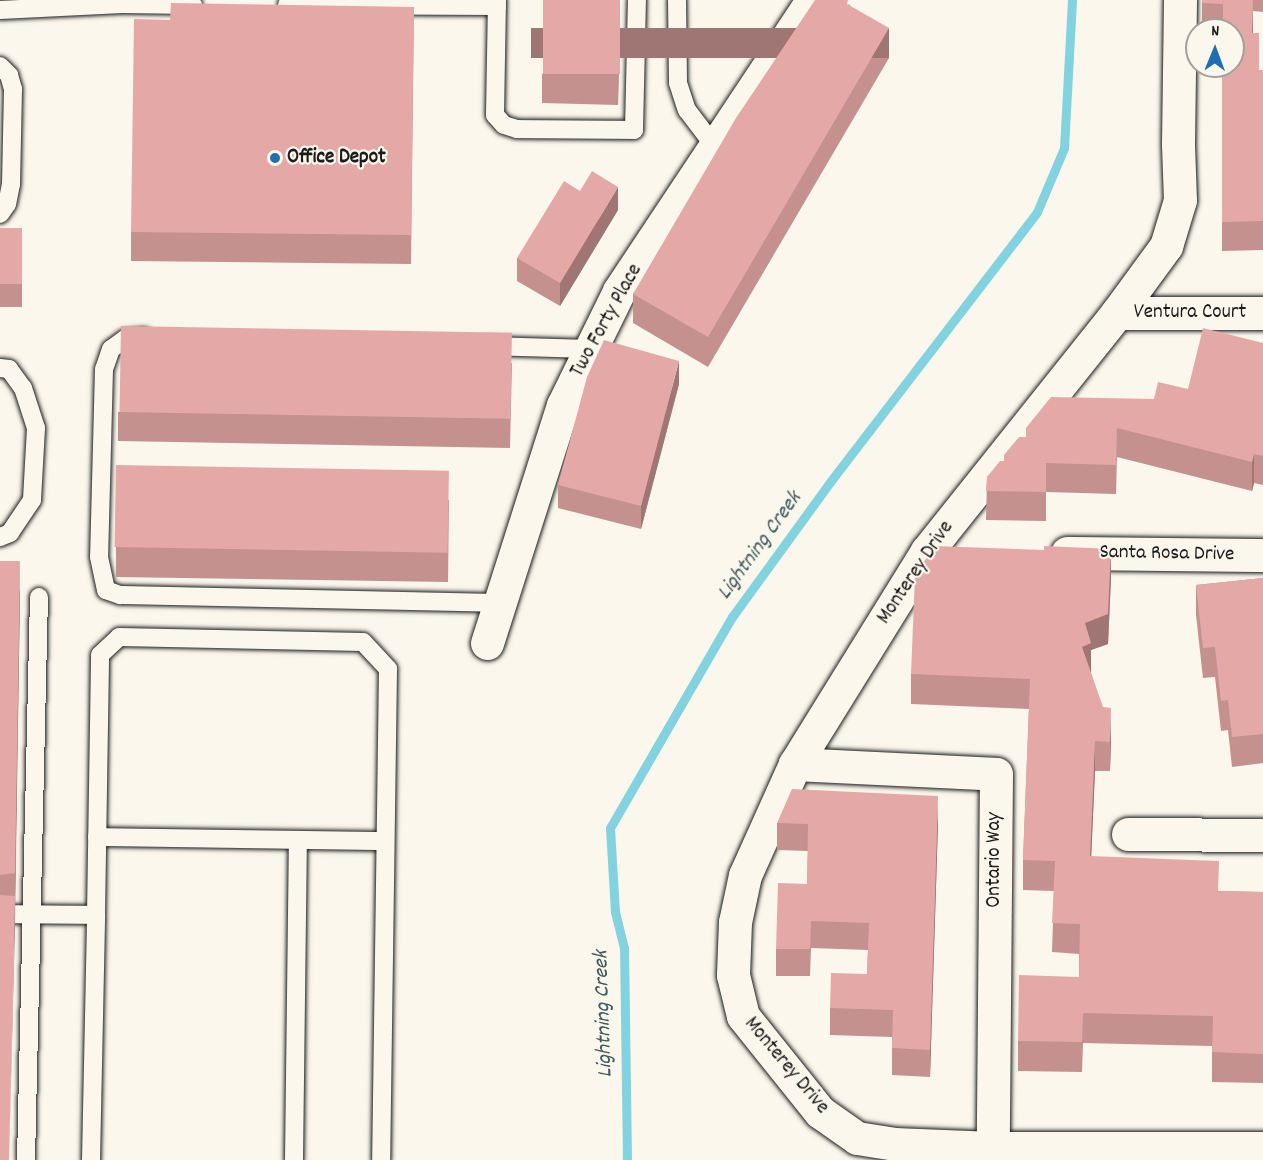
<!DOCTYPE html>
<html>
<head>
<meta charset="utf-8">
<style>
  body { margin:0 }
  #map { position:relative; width:1263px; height:1160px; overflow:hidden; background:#fbf7ec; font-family:Dekko,sans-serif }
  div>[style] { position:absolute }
  .stream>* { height:9px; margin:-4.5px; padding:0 4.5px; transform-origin:4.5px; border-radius:4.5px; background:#82d2df }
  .roads { filter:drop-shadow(0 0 2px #1c1c1c) drop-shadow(0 0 2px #1c1c1c) }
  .service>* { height:18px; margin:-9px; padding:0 9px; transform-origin:9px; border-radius:9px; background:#fbf7ec }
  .minor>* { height:33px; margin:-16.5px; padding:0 16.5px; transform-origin:16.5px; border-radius:16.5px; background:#fbf7ec }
  .wall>* { inset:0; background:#c4918f; transform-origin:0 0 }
  .shaded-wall>* { inset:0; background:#a07674; transform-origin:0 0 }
  .building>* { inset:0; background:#e4a9a6; transform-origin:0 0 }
  .dots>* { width:16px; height:16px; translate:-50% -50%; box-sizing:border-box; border:3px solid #fbf7ec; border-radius:50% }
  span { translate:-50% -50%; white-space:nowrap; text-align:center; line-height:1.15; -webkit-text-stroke:4.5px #fbf7ec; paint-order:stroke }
  .poi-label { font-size:21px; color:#1c1c1c; font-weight:700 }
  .left { translate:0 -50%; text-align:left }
  .street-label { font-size:21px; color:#1c1c1c }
  .water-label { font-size:22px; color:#405c60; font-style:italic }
  .north { position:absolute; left:1185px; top:18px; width:60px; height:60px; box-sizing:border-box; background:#fbf7ec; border:2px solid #a29f99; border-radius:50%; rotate:1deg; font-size:16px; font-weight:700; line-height:24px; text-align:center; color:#1c1c1c }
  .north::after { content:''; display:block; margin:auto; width:21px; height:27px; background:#1f6fb2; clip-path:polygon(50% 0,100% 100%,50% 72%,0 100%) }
</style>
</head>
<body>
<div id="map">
  <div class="stream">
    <div style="left:627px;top:1160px;width:212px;rotate:-90.8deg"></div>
    <div style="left:624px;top:948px;width:37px;rotate:-104deg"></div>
    <div style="left:615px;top:912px;width:84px;rotate:-93.4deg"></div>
    <div style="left:610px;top:828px;width:244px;rotate:-60deg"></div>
    <div style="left:732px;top:617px;width:167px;rotate:-54deg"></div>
    <div style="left:830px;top:482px;width:340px;rotate:-52.5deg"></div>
    <div style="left:1037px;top:212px;width:69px;rotate:-67.1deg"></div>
    <div style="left:1064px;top:148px;width:148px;rotate:-86.9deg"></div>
  </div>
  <div class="roads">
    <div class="service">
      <div style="left:497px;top:0;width:115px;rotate:91deg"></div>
      <div style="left:495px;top:115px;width:13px;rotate:48deg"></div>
      <div style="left:504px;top:125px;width:14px;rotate:17deg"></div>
      <div style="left:517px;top:129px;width:117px;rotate:0.5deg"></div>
      <div style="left:634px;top:130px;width:130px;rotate:-88.7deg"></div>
      <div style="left:677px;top:0;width:83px;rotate:89.3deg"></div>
      <div style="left:678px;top:83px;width:28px;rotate:72deg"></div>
      <div style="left:687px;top:110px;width:48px;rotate:52.7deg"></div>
      <div style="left:287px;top:5px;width:210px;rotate:0.3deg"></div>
      <div style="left:0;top:10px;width:122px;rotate:-2.8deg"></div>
      <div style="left:122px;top:4px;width:71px;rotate:0.8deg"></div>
      <div style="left:0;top:66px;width:13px;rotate:45deg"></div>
      <div style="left:9px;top:75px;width:15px;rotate:74deg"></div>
      <div style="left:13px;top:89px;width:95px;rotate:91.2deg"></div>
      <div style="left:11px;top:184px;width:20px;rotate:101deg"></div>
      <div style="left:7px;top:204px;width:12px;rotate:125deg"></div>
      <div style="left:144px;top:337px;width:19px;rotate:174deg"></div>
      <div style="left:125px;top:339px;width:17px;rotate:144deg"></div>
      <div style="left:111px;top:349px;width:21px;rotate:109deg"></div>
      <div style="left:104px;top:369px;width:188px;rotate:91.5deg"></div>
      <div style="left:99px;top:557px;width:34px;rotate:78deg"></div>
      <div style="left:106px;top:590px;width:15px;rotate:20deg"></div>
      <div style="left:120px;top:595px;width:379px;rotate:1.2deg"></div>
      <div style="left:487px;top:346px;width:103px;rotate:1.7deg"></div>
      <div style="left:0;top:368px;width:9px;rotate:6deg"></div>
      <div style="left:9px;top:369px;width:24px;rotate:54deg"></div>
      <div style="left:23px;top:388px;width:42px;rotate:72deg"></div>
      <div style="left:36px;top:428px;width:72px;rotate:93.2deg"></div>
      <div style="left:32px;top:500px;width:40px;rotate:124deg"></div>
      <div style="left:10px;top:533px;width:11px;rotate:158deg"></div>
      <div style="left:97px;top:837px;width:288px;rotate:0.8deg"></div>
      <div style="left:0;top:914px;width:96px;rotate:0.6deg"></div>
      <div style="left:96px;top:915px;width:260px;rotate:-89.1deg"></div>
      <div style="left:100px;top:655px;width:26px;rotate:-43deg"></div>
      <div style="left:119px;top:637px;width:244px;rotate:1.2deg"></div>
      <div style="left:363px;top:642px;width:37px;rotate:47deg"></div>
      <div style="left:388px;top:669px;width:491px;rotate:90.8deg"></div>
      <div style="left:26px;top:1160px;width:563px;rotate:-88.68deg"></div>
      <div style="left:91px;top:1160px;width:245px;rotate:-88.8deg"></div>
      <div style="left:294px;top:1160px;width:320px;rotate:-89.3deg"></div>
    </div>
    <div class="minor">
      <div style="left:1180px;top:0;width:144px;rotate:90.8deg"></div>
      <div style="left:1178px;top:144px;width:56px;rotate:88deg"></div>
      <div style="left:1180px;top:200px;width:48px;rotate:106.9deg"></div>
      <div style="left:1166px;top:246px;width:83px;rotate:126.2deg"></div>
      <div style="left:1117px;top:313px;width:305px;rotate:128.6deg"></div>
      <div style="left:927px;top:551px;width:251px;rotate:121.8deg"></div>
      <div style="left:795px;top:764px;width:122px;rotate:114.2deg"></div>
      <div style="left:745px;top:875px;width:48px;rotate:102deg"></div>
      <div style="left:735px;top:922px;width:53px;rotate:92.2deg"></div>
      <div style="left:733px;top:975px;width:42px;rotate:76.3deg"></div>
      <div style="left:743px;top:1016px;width:123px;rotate:51.3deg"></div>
      <div style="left:820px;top:1112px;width:45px;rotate:35.1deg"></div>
      <div style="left:857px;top:1138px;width:37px;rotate:9deg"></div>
      <div style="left:894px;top:1144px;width:99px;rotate:2.3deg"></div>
      <div style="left:993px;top:1148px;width:270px"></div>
      <div style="left:1117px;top:313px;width:146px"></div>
      <div style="left:1067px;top:553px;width:196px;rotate:0.6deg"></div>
      <div style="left:487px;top:643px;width:250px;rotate:-72.3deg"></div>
      <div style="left:563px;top:405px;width:127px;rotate:-63.8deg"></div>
      <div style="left:619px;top:291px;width:349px;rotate:-56.4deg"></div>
      <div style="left:795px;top:764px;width:201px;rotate:2.8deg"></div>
      <div style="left:996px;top:774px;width:374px;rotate:90.5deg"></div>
      <div style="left:1128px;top:834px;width:135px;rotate:0.4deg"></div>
    </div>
  </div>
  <div class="wall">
    <div style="clip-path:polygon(620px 0,618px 105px,542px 103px,542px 74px)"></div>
    <div style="clip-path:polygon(1202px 0,1263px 0,1263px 12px,1253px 11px,1253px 33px,1259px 70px,1263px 70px,1263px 250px,1222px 251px,1222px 66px,1233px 30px,1202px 30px)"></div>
    <div style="clip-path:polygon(849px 4px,889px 58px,708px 367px,633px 323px,633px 294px)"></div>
    <div style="clip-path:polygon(414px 7px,411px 264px,131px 261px,131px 232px,170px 20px)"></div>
    <div style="clip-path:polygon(618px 210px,560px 306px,517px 281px,517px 258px)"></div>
    <div style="left:0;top:228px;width:22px;height:79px"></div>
    <div style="clip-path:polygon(1263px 343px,1263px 485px,1254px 483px,1252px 491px,1117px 457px,1116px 494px,1046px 492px,1046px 521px,986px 520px,987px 477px,1004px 461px,1026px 437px,1188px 389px)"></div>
    <div style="clip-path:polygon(512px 363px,510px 448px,118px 441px,118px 412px)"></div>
    <div style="clip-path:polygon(679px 384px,641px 529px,558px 508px,558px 485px)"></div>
    <div style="clip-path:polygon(116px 465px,449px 500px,448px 582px,116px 577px)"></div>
    <div style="clip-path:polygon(0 561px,20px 591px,15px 925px,0 1160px)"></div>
    <div style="clip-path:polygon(1111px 578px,1108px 644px,1091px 650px,1091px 673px,1111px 737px,1110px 771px,1095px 771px,1091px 856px,1219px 891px,1263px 892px,1263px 1083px,1212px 1082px,1212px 1046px,1083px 1043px,1082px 1072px,1018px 1071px,1018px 1041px,1079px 977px,1079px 954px,1052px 952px,1054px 891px,1023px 890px,1023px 860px,1029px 709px,911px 704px,911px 674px)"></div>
    <div style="clip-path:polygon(1263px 578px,1263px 766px,1263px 763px,1232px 767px,1228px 730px,1221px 731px,1215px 677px,1203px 678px,1196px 615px,1196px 585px)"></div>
    <div style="clip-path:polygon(777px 823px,938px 823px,930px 1077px,892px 1075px,892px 1037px,830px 1035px,830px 1008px,867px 974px,868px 950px,811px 948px,810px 976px,776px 976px,776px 949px,807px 884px,808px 851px,777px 850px)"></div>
  </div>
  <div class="shaded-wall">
    <div style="clip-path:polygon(620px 0,618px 105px,618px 75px)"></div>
    <div style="clip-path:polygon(1253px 0,1253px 11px,1252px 62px,1252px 33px)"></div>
    <div style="left:889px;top:28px;width:30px;height:358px;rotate:90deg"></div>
    <div style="clip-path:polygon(618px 187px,618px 210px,560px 306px,560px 283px)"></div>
    <div style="clip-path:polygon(679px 361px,679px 384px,641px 529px,641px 506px)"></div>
    <div style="clip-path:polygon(1254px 454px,1254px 483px,1252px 491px,1252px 462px)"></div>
    <div style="clip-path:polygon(1111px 549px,1111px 578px,1108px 644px,1091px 650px,1091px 673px,1082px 676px,1082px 647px,1085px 623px)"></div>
    <div style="clip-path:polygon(20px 561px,20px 591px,15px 903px,15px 873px)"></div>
    <div style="clip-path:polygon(1111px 708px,1111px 737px,1110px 771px,1110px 742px)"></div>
    <div style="clip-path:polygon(1095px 741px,1095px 771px,1090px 885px,1090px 856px)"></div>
    <div style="clip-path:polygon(938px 796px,938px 823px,930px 1077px,930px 1050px)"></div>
    <div style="clip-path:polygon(15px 896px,15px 925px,9px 1160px)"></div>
  </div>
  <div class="building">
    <div style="left:543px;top:0;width:77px;height:74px"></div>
    <div style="clip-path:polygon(815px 0,848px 0,847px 4px,889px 28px,708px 337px,633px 294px,736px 118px)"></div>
    <div style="clip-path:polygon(1202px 0,1253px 0,1252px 33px,1259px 33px,1259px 70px,1263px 70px,1263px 221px,1222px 222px,1222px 66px,1233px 66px,1233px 30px,1223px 30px,1223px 4px,1202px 3px)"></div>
    <div style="clip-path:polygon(171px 3px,414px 7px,411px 235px,131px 232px,134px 19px,170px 20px)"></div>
    <div style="clip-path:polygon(592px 171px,618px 187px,560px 283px,517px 258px,564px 181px,580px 191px)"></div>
    <div style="left:0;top:228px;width:22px;height:56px"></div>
    <div style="left:121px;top:326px;width:391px;height:86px;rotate:1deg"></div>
    <div style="clip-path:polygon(1203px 328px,1263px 343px,1263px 456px,1254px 454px,1252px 462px,1117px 428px,1116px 465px,1046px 463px,1046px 492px,986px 491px,987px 477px,1000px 461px,1004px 461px,1004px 455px,1019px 437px,1026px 437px,1026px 428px,1051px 397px,1154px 399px,1158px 382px,1188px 389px)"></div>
    <div style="clip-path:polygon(604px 340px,679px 361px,641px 506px,558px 485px,587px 377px)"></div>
    <div style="left:116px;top:465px;width:333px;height:82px;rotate:1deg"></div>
    <div style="clip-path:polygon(934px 546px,1044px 550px,1044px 546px,1111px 549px,1108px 614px,1085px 623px,1091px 643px,1082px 647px,1103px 707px,1111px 708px,1110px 742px,1095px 741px,1090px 856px,1219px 861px,1218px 891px,1263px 892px,1263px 1054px,1212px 1052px,1213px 1016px,1083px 1013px,1082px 1042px,1018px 1041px,1019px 975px,1079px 977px,1080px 924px,1052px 923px,1055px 861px,1023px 860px,1030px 679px,911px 674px,915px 576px)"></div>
    <div style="clip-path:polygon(0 561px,20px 561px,15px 873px,0 875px)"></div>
    <div style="clip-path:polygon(1263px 578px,1263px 737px,1263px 734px,1232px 737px,1228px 700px,1221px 701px,1215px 647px,1203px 648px,1196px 585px)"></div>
    <div style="clip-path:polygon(792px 789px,938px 796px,930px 1050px,892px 1048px,893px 1010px,830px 1008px,831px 973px,867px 974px,869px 923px,811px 921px,810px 949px,776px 949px,778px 883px,807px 884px,808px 824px,777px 823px)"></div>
    <div style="clip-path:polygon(0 895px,15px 896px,9px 1160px,0 1160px)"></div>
  </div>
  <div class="dots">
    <div style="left:275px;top:158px;background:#1f6fb2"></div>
  </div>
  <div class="poi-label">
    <span class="left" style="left:287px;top:158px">Office Depot</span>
  </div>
  <div class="street-label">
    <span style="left:1190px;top:313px">Ventura Court</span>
    <span style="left:607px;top:321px;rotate:-61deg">Two Forty Place</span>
    <span style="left:1167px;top:554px;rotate:1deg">Santa Rosa Drive</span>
    <span style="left:916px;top:573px;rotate:-56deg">Monterey Drive</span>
    <span style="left:995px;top:860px;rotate:-90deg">Ontario Way</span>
    <span style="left:786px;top:1066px;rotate:50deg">Monterey Drive</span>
  </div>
  <div class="water-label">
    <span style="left:760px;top:546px;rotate:-54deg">Lightning Creek</span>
    <span style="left:604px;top:1014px;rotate:-92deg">Lightning Creek</span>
  </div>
  <div class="north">N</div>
</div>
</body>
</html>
